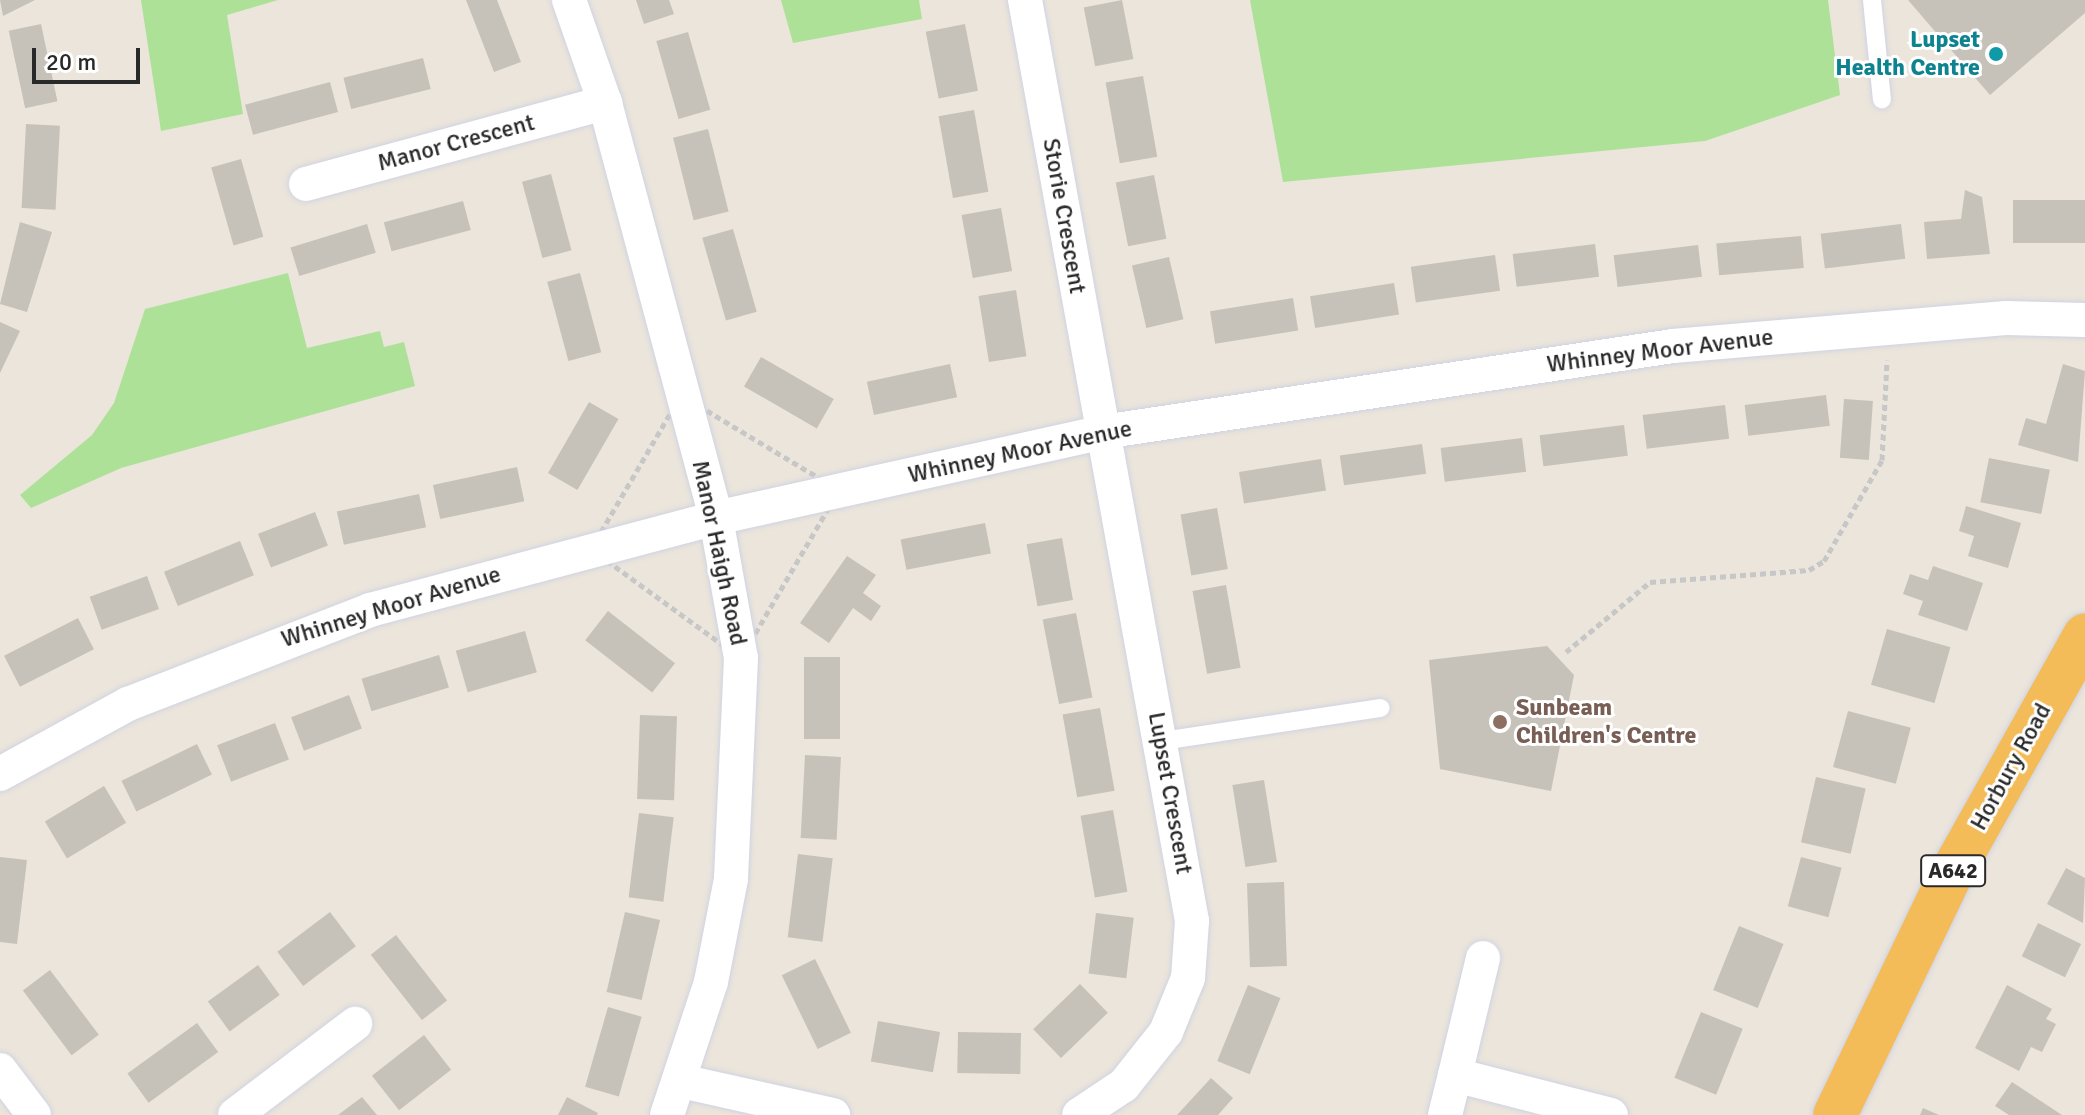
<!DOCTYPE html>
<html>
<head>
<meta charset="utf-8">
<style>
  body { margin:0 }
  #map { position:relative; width:2085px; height:1115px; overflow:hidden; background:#ebe5db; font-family:Signika,sans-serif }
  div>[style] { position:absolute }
  .green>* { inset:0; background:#ade198 }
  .building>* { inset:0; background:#c6c2ba; transform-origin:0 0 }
  .path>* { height:5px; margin-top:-2.5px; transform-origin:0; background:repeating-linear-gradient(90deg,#c7c7c7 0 6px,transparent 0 10px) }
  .roads { filter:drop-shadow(0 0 2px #d0d3e2) drop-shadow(0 0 2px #d0d3e2) }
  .service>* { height:18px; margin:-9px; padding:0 9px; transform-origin:9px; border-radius:9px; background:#fff }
  .minor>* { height:34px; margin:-17px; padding:0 17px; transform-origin:17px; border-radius:17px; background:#fff }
  .trunk>* { height:44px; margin:-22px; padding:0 22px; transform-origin:22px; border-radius:22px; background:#f4bc59 }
  .dots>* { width:22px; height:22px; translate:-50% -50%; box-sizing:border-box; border:4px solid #fff; border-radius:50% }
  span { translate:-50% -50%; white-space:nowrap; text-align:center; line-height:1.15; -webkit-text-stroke:6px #fff; paint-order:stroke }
  .shield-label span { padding:2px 6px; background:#fff; border:2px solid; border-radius:6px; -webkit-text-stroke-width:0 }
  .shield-label { font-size:22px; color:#292929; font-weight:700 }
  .culture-label { font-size:24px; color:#0d838f; font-weight:700 }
  .right { translate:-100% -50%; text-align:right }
  .street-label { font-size:24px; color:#292929 }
  .education-label { font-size:24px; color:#785e54; font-weight:700 }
  .left { translate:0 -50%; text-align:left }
  .scale { position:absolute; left:32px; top:48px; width:108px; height:36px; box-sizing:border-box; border:4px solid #292929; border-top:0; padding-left:10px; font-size:24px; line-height:28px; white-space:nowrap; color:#292929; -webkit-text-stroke:6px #fff; paint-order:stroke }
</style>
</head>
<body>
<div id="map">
  <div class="green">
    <div style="clip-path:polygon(141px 0,278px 0,227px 15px,243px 114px,161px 131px)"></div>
    <div style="clip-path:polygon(781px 0,919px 0,922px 19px,793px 43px)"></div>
    <div style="clip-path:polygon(1250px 0,1828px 0,1840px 95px,1705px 141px,1283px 182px)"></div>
    <div style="clip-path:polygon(288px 273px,307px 348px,380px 331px,384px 347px,404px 342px,415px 386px,121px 468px,31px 508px,20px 495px,92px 435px,114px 403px,145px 309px)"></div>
  </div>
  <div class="building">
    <div style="clip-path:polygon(0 0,35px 0,3px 16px)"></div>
    <div style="clip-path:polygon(466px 0,497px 0,521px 62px,494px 72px)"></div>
    <div style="clip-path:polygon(636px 0,669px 0,674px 14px,644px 24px)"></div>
    <div style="left:1122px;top:0;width:60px;height:39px;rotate:79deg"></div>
    <div style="clip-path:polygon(1908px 0,2085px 0,2085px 13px,1990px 95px)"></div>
    <div style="left:41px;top:24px;width:79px;height:33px;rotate:78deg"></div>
    <div style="left:965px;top:24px;width:68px;height:40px;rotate:79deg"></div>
    <div style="left:688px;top:32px;width:81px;height:33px;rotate:74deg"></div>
    <div style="left:423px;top:58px;width:32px;height:82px;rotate:76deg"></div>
    <div style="left:1143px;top:76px;width:82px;height:38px;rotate:80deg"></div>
    <div style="left:330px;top:82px;width:31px;height:88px;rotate:75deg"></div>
    <div style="left:974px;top:110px;width:83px;height:36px;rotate:80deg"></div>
    <div style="left:26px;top:124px;width:34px;height:84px;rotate:3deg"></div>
    <div style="left:708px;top:129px;width:85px;height:36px;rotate:76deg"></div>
    <div style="left:241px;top:159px;width:81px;height:31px;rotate:74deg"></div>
    <div style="left:551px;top:174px;width:79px;height:30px;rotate:75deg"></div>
    <div style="left:1154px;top:175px;width:65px;height:39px;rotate:79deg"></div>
    <div style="clip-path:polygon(1965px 190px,1982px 197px,1990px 254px,1927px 259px,1924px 222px,1961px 219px)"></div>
    <div style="left:2085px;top:200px;width:43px;height:72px;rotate:90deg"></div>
    <div style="left:463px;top:201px;width:30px;height:82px;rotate:75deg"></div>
    <div style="left:1001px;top:208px;width:64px;height:40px;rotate:80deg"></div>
    <div style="clip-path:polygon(20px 222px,52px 232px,27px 312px,0 304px)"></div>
    <div style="left:367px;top:224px;width:30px;height:80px;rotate:73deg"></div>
    <div style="left:1901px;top:224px;width:35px;height:81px;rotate:83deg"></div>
    <div style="left:733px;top:229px;width:86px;height:32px;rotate:74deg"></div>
    <div style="left:1801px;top:236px;width:32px;height:85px;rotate:85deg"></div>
    <div style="left:1595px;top:244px;width:33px;height:83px;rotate:83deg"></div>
    <div style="left:1698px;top:245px;width:32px;height:85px;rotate:83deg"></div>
    <div style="left:1495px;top:255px;width:36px;height:85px;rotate:82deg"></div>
    <div style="left:1169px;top:257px;width:64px;height:38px;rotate:77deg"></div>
    <div style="left:580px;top:273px;width:82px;height:34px;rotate:75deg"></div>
    <div style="left:1394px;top:283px;width:32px;height:85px;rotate:81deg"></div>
    <div style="left:1016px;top:290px;width:67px;height:38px;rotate:81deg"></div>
    <div style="left:1293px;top:298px;width:33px;height:84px;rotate:81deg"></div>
    <div style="clip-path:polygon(0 322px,20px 331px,0 373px)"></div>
    <div style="left:761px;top:357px;width:84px;height:34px;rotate:30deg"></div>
    <div style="left:950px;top:364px;width:34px;height:85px;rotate:78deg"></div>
    <div style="clip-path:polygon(2063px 364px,2085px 371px,2078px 462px,2018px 445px,2026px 418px,2046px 424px)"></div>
    <div style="left:1826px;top:395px;width:31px;height:82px;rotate:83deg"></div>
    <div style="left:1844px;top:399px;width:29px;height:59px;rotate:4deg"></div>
    <div style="left:589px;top:402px;width:34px;height:82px;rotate:30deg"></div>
    <div style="left:1725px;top:405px;width:34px;height:83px;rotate:83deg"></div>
    <div style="left:1624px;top:425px;width:31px;height:85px;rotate:83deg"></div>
    <div style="left:1522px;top:438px;width:34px;height:82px;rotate:83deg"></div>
    <div style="left:1422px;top:444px;width:30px;height:83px;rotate:82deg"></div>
    <div style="left:1989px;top:458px;width:62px;height:45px;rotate:11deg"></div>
    <div style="left:1321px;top:459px;width:32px;height:83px;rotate:81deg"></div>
    <div style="left:517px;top:467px;width:35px;height:86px;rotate:78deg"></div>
    <div style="left:419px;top:494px;width:34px;height:84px;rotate:78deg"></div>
    <div style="clip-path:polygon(1966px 506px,2021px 523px,2008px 568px,1968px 556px,1974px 536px,1959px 531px)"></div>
    <div style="left:1217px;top:508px;width:62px;height:37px;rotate:80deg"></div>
    <div style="left:315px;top:512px;width:36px;height:61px;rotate:69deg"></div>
    <div style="left:985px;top:523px;width:31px;height:86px;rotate:79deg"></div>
    <div style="left:1062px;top:538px;width:63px;height:36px;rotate:80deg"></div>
    <div style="left:240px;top:541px;width:37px;height:82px;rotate:68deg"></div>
    <div style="clip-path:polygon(847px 556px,876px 575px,863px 593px,881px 606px,871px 621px,853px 608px,829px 643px,800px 623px)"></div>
    <div style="clip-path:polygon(1933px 566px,1983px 583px,1967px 631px,1918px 615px,1923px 601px,1903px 594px,1910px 574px,1928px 580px)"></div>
    <div style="left:147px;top:576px;width:35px;height:61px;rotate:70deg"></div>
    <div style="left:1226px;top:585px;width:84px;height:34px;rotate:80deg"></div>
    <div style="left:608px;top:611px;width:85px;height:37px;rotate:38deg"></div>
    <div style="left:1076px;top:613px;width:86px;height:34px;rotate:79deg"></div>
    <div style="left:78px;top:618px;width:35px;height:83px;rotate:63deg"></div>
    <div style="left:1887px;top:629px;width:66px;height:58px;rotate:16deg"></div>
    <div style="left:525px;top:631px;width:43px;height:72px;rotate:74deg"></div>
    <div style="clip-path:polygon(1547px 646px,1574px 675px,1551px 791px,1440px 769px,1429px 660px)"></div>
    <div style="left:439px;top:655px;width:34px;height:81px;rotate:73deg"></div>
    <div style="left:840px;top:657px;width:82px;height:36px;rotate:90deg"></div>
    <div style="left:349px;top:695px;width:36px;height:62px;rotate:69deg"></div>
    <div style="left:1100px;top:708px;width:84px;height:38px;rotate:80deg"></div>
    <div style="left:1848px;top:711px;width:65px;height:58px;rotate:15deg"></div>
    <div style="left:640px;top:715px;width:37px;height:84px;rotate:2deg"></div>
    <div style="left:275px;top:723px;width:39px;height:62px;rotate:69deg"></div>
    <div style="left:197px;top:744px;width:34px;height:84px;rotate:64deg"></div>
    <div style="left:805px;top:755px;width:36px;height:83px;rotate:3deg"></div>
    <div style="left:1816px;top:777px;width:51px;height:67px;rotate:13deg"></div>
    <div style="left:1264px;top:780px;width:83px;height:32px;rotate:81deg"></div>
    <div style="left:104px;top:786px;width:43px;height:69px;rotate:59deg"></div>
    <div style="left:1113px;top:810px;width:83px;height:33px;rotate:80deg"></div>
    <div style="left:639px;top:813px;width:35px;height:85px;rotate:7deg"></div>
    <div style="left:798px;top:854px;width:35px;height:84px;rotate:7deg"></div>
    <div style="clip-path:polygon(0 857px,27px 860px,17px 944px,0 942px)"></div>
    <div style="left:1801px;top:857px;width:42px;height:51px;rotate:15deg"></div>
    <div style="clip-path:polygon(2066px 868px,2085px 878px,2083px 923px,2047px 904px)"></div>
    <div style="left:1284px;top:882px;width:84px;height:37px;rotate:88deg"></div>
    <div style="left:330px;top:912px;width:43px;height:66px;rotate:53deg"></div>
    <div style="left:625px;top:912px;width:36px;height:82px;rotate:13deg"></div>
    <div style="left:1096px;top:913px;width:38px;height:61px;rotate:7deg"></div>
    <div style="left:2038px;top:923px;width:48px;height:37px;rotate:26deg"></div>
    <div style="left:1739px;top:926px;width:48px;height:69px;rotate:22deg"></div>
    <div style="left:396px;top:935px;width:83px;height:32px;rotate:52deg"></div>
    <div style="left:815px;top:959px;width:82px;height:37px;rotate:64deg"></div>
    <div style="left:258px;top:965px;width:37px;height:62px;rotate:54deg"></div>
    <div style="left:50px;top:970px;width:81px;height:34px;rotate:53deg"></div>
    <div style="left:1080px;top:984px;width:40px;height:65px;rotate:46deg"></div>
    <div style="left:1248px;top:985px;width:35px;height:82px;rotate:22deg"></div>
    <div style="clip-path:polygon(2007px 985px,2052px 1009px,2046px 1019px,2056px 1024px,2042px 1052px,2031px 1047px,2019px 1071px,1975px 1048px)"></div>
    <div style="left:608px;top:1007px;width:35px;height:83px;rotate:16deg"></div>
    <div style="left:1701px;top:1012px;width:45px;height:71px;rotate:22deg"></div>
    <div style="left:878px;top:1021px;width:63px;height:41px;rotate:10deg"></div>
    <div style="left:197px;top:1023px;width:36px;height:86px;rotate:54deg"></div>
    <div style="left:958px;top:1032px;width:63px;height:41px;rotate:1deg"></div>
    <div style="left:424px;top:1035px;width:44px;height:66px;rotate:52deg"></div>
    <div style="clip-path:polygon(1211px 1078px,1233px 1098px,1218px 1115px,1177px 1115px)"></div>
    <div style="clip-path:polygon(2012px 1082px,2062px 1115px,2009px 1115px,1995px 1106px)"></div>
    <div style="clip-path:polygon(362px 1097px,377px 1115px,338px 1115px)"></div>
    <div style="clip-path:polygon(567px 1097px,598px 1113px,597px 1115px,558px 1115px)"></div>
    <div style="clip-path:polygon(1923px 1108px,1939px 1115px,1920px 1115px)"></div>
  </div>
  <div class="path">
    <div style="left:681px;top:395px;width:184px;rotate:31deg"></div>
    <div style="left:839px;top:490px;width:194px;rotate:120.3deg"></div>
    <div style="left:741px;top:658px;width:185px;rotate:-144deg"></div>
    <div style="left:591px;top:549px;width:178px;rotate:-59.7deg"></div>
    <div style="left:1566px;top:652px;width:109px;rotate:-39.8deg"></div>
    <div style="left:1650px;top:582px;width:159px;rotate:-4.3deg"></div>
    <div style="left:1809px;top:570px;width:17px;rotate:-31deg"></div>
    <div style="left:1824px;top:561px;width:116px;rotate:-60.1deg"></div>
    <div style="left:1882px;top:460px;width:100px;rotate:-87.1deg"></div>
  </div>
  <div class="roads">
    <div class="service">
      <div style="left:1872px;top:0;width:100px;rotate:84.3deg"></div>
      <div style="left:1162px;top:741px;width:221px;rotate:-8.6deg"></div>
    </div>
    <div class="minor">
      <div style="left:569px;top:0;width:109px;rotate:70.7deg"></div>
      <div style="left:605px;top:103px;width:430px;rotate:75deg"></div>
      <div style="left:716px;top:518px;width:142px;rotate:79.9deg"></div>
      <div style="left:741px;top:658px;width:221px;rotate:92.6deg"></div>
      <div style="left:731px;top:879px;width:105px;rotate:101deg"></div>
      <div style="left:711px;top:982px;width:140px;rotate:108.3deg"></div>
      <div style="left:1025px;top:0;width:936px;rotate:79.72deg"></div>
      <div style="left:1192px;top:921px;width:57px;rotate:94deg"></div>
      <div style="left:1188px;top:978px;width:58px;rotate:112.2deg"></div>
      <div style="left:1166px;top:1032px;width:68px;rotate:128.4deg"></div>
      <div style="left:1124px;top:1085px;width:54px;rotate:146.3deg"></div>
      <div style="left:306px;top:184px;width:310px;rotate:-15.2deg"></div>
      <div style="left:0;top:774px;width:146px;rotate:-28.7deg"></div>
      <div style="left:128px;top:704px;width:260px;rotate:-21.2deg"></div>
      <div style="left:370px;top:610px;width:358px;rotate:-14.9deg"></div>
      <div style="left:716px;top:518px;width:396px;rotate:-12.5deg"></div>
      <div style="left:1103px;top:432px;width:576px;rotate:-8.58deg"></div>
      <div style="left:1673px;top:346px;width:334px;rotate:-4.8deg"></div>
      <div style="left:2006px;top:318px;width:79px;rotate:1.5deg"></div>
      <div style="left:1483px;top:958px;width:120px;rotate:103.5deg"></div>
      <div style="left:1455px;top:1075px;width:161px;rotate:14.4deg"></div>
      <div style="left:0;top:1070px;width:56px;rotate:52.9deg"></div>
      <div style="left:681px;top:1081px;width:156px;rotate:12.6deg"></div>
      <div style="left:235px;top:1115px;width:151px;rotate:-37.2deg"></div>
      <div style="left:1445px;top:1115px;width:41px;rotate:-76deg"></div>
    </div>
    <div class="trunk">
      <div style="left:1835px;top:1115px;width:265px;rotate:-64.3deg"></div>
      <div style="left:1950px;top:876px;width:276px;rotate:-60.7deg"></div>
    </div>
  </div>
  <div class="dots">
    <div style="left:1996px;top:54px;background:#0f9aa8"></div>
    <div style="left:1500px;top:722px;background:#8d6e63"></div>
  </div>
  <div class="shield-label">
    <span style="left:1953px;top:871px">A642</span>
  </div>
  <div class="culture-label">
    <span class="right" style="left:1980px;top:54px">Lupset<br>Health Centre</span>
  </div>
  <div class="street-label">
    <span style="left:456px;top:143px;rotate:-15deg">Manor Crescent</span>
    <span style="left:1064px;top:216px;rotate:80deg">Storie Crescent</span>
    <span style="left:1660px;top:351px;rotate:-7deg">Whinney Moor Avenue</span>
    <span style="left:1020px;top:452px;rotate:-12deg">Whinney Moor Avenue</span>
    <span style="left:719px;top:553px;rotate:78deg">Manor Haigh Road</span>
    <span style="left:391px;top:607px;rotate:-17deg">Whinney Moor Avenue</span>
    <span style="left:2011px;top:767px;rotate:-61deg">Horbury Road</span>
    <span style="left:1170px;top:793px;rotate:80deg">Lupset Crescent</span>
  </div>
  <div class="education-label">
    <span class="left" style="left:1516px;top:722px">Sunbeam<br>Children's Centre</span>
  </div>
  <div class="scale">20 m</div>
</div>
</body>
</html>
